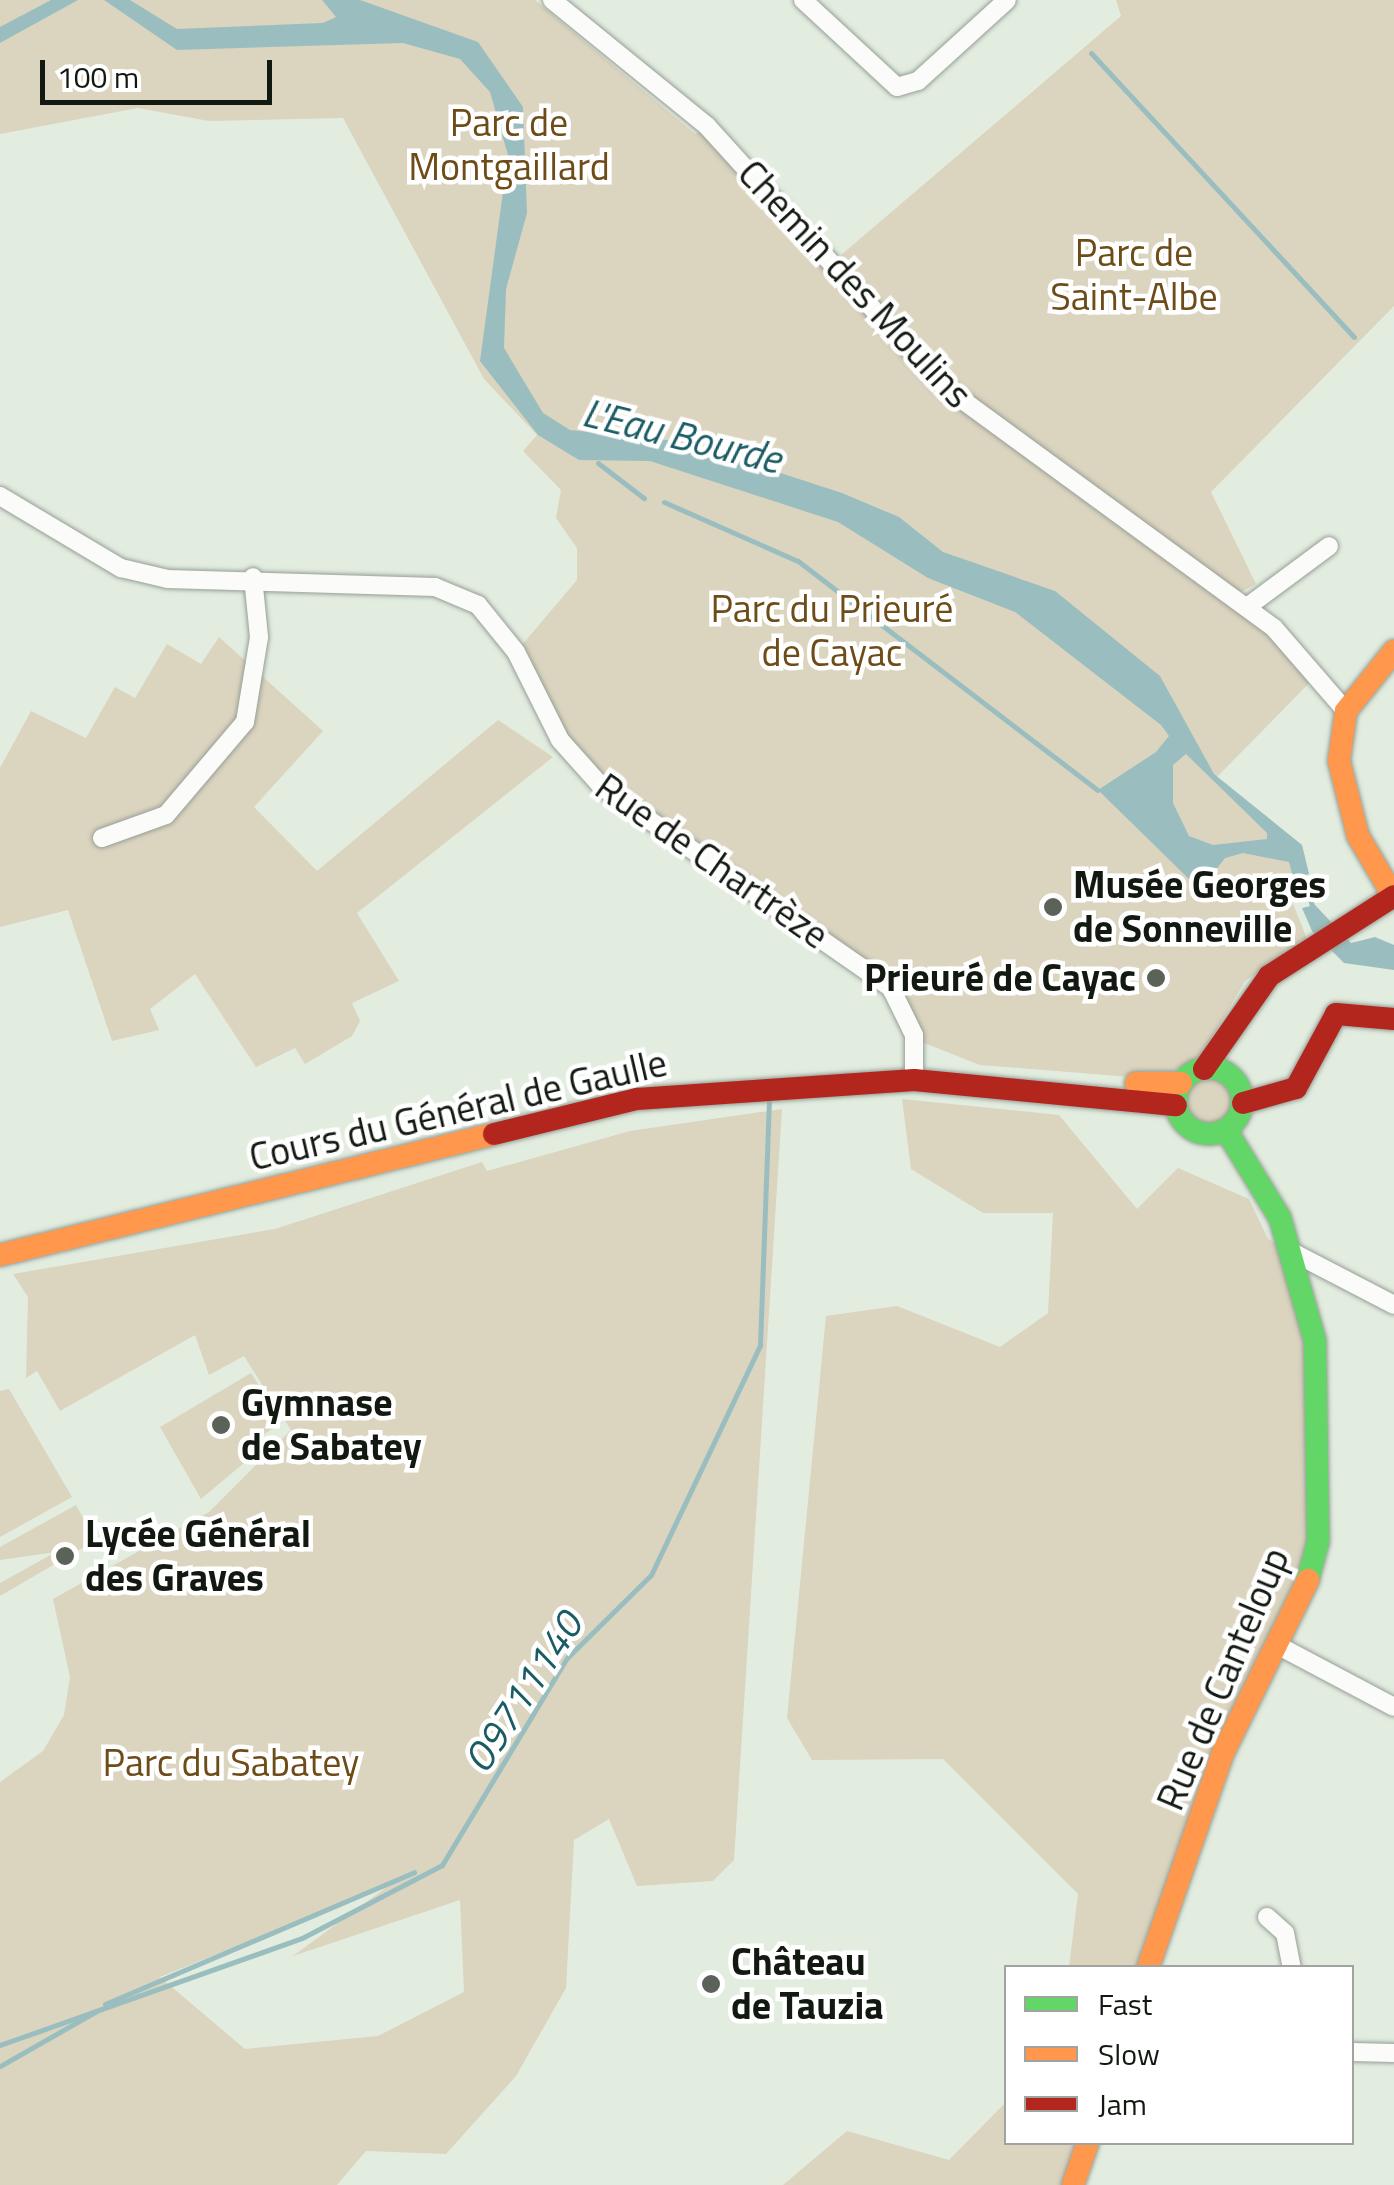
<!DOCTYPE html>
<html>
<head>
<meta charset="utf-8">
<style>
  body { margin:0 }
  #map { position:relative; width:1394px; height:2185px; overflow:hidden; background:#e2ede0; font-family:"Titillium Web",sans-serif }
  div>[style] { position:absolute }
  .green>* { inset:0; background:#dbd4bf }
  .round { border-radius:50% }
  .water>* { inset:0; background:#9abebf }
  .stream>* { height:5px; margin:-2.5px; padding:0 2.5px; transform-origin:2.5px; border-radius:2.5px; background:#9abebf }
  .roads { filter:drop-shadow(0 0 2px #979f96) drop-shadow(0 0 2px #979f96) }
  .street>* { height:18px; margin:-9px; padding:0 9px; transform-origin:9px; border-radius:9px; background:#fbfcfa }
  .fast>* { height:22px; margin:-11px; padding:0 11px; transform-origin:11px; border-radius:11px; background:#63d668 }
  .fast>.ring { margin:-11px; padding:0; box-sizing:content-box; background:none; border:22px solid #63d668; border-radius:50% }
  .slow>* { height:22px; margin:-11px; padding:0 11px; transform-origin:11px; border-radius:11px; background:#ff974d }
  .jam>* { height:22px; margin:-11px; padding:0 11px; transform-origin:11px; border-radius:11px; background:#b3261e }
  .dots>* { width:28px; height:28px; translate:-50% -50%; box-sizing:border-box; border:5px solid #fff; border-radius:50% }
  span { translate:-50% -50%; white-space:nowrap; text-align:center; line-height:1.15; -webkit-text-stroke:9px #fff; paint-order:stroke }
  .park-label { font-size:38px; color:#6e4c18 }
  .street-label { font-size:38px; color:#121911 }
  .poi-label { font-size:38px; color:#121911; font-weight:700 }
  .left { translate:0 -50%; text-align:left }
  .right { translate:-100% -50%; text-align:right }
  .water-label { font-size:40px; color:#1b5c64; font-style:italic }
  .legend { position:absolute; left:1004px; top:1965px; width:350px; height:180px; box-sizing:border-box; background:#fff; border:2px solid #a0a3a0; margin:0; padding:12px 18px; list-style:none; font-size:30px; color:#121911 }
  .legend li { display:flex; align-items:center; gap:20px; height:50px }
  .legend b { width:50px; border:2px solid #a0a3a0 }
  .scale { position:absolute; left:40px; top:60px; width:232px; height:45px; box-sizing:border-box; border:5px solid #121911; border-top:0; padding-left:12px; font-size:30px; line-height:35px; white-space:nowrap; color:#121911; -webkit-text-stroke:8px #fff; paint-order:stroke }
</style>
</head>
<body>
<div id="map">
  <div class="green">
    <div style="clip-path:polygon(0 0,535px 0,695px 134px,707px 126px,834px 261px,1121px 16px,1116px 0,1394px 0,1394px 306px,1211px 492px,1256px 584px,1239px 593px,1318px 674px,1217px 777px,1302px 845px,1309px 874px,1284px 881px,1307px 939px,1245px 981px,1199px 1059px,1156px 1079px,980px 1065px,914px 1039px,906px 1008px,582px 768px,516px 652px,577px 580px,577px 548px,556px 518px,561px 490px,523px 451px,537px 435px,484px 379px,343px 118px,209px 121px,138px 108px,0 134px)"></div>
    <div style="clip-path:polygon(219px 637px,323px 731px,254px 807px,317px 871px,498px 720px,553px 757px,357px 913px,399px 981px,352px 1003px,360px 1021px,352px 1036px,305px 1064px,295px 1048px,256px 1067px,195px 974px,150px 1009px,159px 1030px,112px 1041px,68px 910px,0 927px,0 768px,31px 711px,86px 738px,115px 687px,135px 698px,167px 644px,201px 664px)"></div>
    <div class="round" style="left:1184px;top:1077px;width:50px;height:50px"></div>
    <div style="clip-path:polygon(902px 1099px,1059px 1115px,1137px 1209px,1178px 1168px,1249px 1199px,1268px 1239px,1290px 1251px,1315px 1341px,1318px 1542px,1223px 1753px,1148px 1967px,1069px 1967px,1078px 1894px,943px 1759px,812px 1760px,787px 1718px,826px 1316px,897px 1306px,1000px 1347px,1048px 1313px,1053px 1213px,983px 1213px,911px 1169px)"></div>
    <div style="clip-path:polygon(evenodd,782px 1109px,734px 1860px,713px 1881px,637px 1886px,609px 1819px,574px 1840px,566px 1988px,516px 2076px,446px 2154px,366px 2151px,337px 2185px,0 2185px,0 1782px,43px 1751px,64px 1715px,70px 1677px,53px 1599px,209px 1512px,291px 1430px,244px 1356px,209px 1375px,195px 1335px,60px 1411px,37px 1371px,26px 1378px,28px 1297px,13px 1274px,275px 1229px,482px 1162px,487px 1171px,630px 1131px,782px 1109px,391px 1884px,293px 1956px,460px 1900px,464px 1992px,378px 2036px,245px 2049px,160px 1977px,391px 1884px)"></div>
    <div style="clip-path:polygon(251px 1373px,282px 1423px,237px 1451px,244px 1463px,201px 1499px,160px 1427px)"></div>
    <div style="clip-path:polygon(9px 1389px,72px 1497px,0 1537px,0 1391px)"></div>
    <div style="clip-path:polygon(76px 1505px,92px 1534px,86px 1546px,0 1596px,0 1583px,56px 1552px,0 1560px,0 1547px)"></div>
    <div style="clip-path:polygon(1006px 2102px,1006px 2142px,1088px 2143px,1073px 2185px,783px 2185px,847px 2131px,949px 2160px)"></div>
  </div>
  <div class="water">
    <div style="clip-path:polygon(51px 0,78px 0,0 43px,0 27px)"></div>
    <div style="clip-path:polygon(evenodd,104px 0,130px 0,177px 29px,323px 23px,336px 17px,322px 0,360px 0,478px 42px,523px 107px,527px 213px,506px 289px,504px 348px,543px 413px,570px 430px,685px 442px,842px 493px,899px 517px,943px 552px,1055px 591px,1160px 676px,1214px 774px,1302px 845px,1309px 874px,1293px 877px,1289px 862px,1243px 853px,1225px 858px,1205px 884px,1192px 882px,1098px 790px,1156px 752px,1169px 736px,1161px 725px,1015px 612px,928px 578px,838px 522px,650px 461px,579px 460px,538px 435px,480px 361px,508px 155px,490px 92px,460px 59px,403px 43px,177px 50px,104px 0,1186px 754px,1267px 833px,1267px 839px,1213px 845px,1189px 836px,1173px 803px,1173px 765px,1186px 754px)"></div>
    <div style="clip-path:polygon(1315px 905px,1351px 943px,1375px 937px,1394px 945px,1394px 970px,1344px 963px,1312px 931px,1302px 908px)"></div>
  </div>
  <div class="stream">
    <div style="left:1091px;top:53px;width:387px;rotate:47.2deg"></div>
    <div style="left:598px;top:463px;width:58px;rotate:37.3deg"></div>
    <div style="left:664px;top:502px;width:146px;rotate:23.8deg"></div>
    <div style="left:798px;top:561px;width:377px;rotate:37.4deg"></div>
    <div style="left:1301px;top:870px;width:44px;rotate:72.8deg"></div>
    <div style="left:105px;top:2004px;width:336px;rotate:-23.1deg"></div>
    <div style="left:0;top:2045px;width:320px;rotate:-19.5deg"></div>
    <div style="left:302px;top:1938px;width:158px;rotate:-27.5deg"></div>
    <div style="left:442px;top:1865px;width:242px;rotate:-58.9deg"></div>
    <div style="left:567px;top:1658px;width:118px;rotate:-44.7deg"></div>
    <div style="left:651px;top:1575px;width:255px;rotate:-64.6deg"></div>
    <div style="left:760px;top:1345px;width:243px;rotate:-87.9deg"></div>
    <div style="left:0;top:2066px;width:112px;rotate:-29.6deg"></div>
  </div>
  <div class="roads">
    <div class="street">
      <div style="left:552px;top:0;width:200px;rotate:39.1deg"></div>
      <div style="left:707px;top:126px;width:350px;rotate:47.8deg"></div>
      <div style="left:942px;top:385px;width:411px;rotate:36.2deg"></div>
      <div style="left:1274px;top:628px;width:110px;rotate:49.1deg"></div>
      <div style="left:803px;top:0;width:128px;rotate:42.8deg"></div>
      <div style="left:897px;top:87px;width:22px;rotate:-16deg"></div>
      <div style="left:918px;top:81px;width:120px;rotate:-42.3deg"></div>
      <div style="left:0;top:496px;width:141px;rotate:30.8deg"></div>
      <div style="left:121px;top:568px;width:48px;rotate:13.2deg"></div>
      <div style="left:168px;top:579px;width:267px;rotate:1.7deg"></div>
      <div style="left:435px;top:587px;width:47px;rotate:22.7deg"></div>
      <div style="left:478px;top:605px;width:60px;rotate:51deg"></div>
      <div style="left:516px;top:652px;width:98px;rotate:63.4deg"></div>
      <div style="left:560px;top:740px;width:63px;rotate:48.2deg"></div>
      <div style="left:602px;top:787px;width:352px;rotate:34.8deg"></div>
      <div style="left:891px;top:988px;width:52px;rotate:63.9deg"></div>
      <div style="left:914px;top:1035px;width:45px;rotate:90deg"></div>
      <div style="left:1247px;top:607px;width:102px;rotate:-36.6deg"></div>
      <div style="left:102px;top:838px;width:68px;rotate:-19.8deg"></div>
      <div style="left:166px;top:815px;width:122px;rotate:-49.7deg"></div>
      <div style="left:245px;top:722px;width:86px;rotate:-80.6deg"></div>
      <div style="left:259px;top:637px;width:60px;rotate:-95.7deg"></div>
      <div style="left:1290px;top:1251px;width:117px;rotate:27.4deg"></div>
      <div style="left:1277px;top:1645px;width:132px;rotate:27.9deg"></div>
      <div style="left:1267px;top:1917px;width:24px;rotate:42deg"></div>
      <div style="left:1285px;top:1933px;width:36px;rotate:79deg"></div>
      <div style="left:1352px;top:2052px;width:42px;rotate:1.4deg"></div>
    </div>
    <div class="fast">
      <div class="ring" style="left:1176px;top:1068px;width:44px;height:44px"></div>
      <div style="left:1226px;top:1130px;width:103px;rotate:58.5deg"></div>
      <div style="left:1280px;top:1218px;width:128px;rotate:74.1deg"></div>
      <div style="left:1315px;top:1341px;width:201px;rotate:89.1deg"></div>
      <div style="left:1318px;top:1542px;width:39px;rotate:105deg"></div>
    </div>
    <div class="slow">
      <div style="left:1394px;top:651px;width:77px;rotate:128.7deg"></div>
      <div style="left:1346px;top:711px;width:50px;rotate:98deg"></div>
      <div style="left:1339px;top:761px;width:77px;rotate:75.8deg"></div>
      <div style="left:1358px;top:836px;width:71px;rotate:59.5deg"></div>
      <div style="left:1136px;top:1083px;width:45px"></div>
      <div style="left:0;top:1255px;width:509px;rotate:-13.76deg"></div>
      <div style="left:1148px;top:1968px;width:228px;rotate:-70.8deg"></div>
      <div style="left:1223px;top:1753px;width:193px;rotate:-63.8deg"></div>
      <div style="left:1073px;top:2185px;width:46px;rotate:-70.8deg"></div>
    </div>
    <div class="jam">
      <div style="left:1204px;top:1069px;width:113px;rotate:-55deg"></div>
      <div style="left:1269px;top:976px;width:148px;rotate:-32.6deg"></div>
      <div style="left:1243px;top:1103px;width:55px;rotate:-15.8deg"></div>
      <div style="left:1296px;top:1088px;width:84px;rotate:-61.6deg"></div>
      <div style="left:1336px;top:1014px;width:58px;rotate:4.9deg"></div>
      <div style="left:494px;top:1134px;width:147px;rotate:-13.8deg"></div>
      <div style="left:637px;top:1099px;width:278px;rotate:-3.9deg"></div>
      <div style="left:914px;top:1080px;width:263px;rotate:5.5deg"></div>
    </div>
  </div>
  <div class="dots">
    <div style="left:1053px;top:907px;background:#5b6359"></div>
    <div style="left:1156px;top:978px;background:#5b6359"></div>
    <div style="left:221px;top:1425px;background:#5b6359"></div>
    <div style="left:65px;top:1556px;background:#5b6359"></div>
    <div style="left:711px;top:1984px;background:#5b6359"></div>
  </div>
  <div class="park-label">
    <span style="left:509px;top:145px">Parc de<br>Montgaillard</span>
    <span style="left:1134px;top:275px">Parc de<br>Saint-Albe</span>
    <span style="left:832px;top:631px">Parc du Prieuré<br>de Cayac</span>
    <span style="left:231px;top:1763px">Parc du Sabatey</span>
  </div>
  <div class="street-label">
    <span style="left:855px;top:284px;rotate:47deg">Chemin des Moulins</span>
    <span style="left:712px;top:861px;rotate:35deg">Rue de Chartrèze</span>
    <span style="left:458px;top:1110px;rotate:-13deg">Cours du Général de Gaulle</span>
    <span style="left:1223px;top:1679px;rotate:-67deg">Rue de Canteloup</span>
  </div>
  <div class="poi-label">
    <span class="left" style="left:1073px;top:907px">Musée Georges<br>de Sonneville</span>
    <span class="right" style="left:1136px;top:978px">Prieuré de Cayac</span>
    <span class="left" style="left:241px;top:1425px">Gymnase<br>de Sabatey</span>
    <span class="left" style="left:85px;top:1556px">Lycée Général<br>des Graves</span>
    <span class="left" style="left:731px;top:1984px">Château<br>de Tauzia</span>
  </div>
  <div class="water-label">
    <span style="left:682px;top:436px;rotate:14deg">L'Eau Bourde</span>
    <span style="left:523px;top:1692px;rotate:-57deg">O9711140</span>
  </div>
  <ul class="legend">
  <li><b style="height:12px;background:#63d668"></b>Fast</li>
  <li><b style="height:12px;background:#ff974d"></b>Slow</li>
  <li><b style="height:12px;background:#b3261e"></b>Jam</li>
  </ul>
  <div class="scale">100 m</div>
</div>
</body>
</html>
